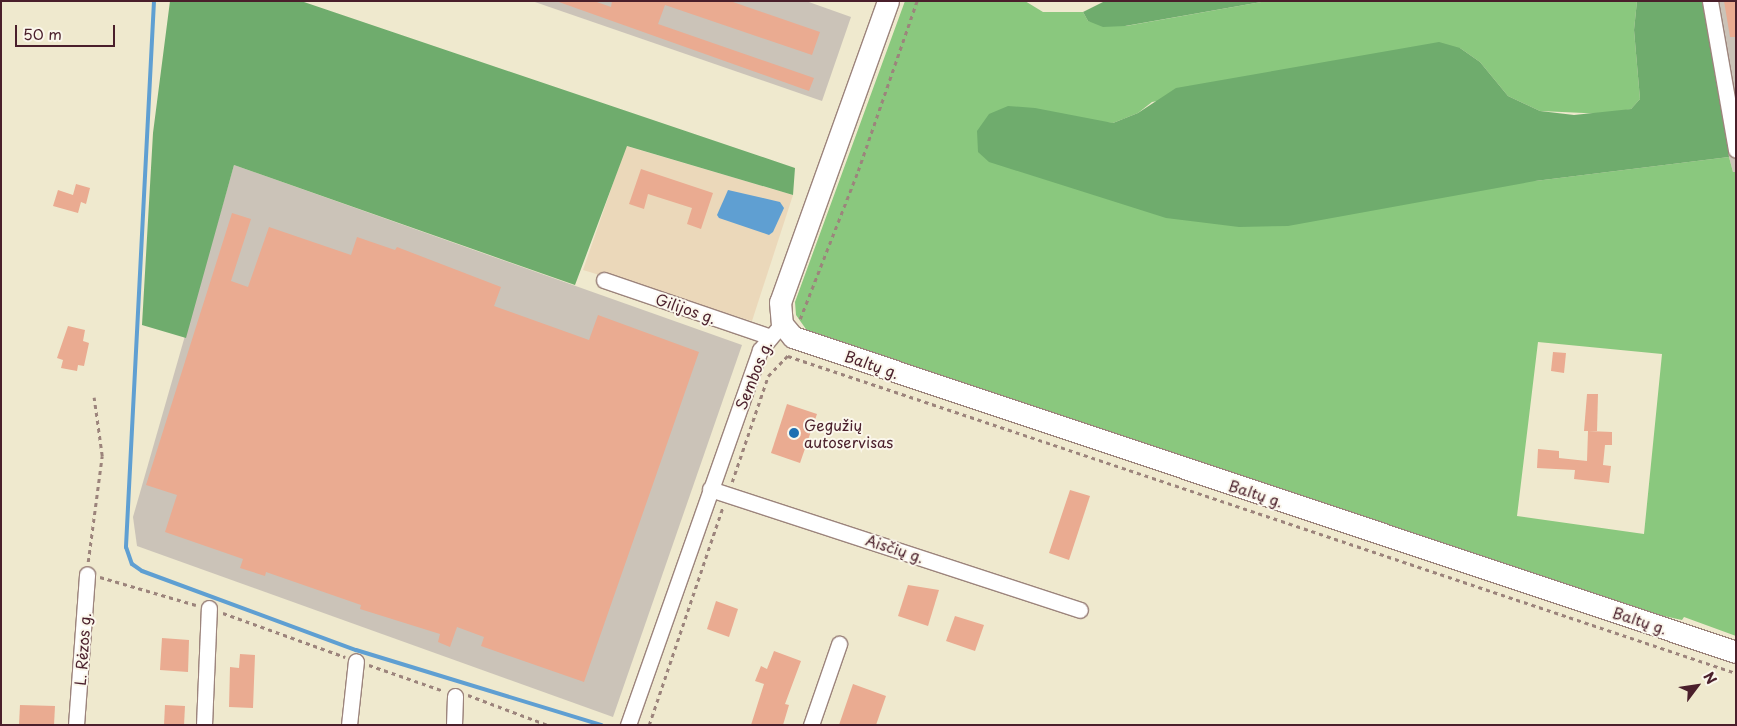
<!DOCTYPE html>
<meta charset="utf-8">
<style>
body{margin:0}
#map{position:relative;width:1737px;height:726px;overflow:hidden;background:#efe9ce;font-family:"Playpen Sans",sans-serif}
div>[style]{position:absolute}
.built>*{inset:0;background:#ebd8ba}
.industrial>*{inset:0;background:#cbc3b8}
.green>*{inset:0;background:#8ac87e}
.forest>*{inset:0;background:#6fac6d}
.water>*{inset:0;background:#5f9fd2}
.stream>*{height:4px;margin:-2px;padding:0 2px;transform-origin:2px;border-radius:2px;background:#5f9fd2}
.building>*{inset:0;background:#eaab91}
.path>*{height:2.5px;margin-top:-1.25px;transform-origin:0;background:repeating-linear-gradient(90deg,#9c847c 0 4px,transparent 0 8px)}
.roads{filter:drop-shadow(1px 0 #9c847c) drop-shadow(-1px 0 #9c847c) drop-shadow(0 1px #9c847c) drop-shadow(0 -1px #9c847c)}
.street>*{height:15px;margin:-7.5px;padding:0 7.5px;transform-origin:7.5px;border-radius:7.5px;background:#fff}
.secondary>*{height:21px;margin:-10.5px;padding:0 10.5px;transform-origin:10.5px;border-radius:10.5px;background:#fff}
.dots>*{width:14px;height:14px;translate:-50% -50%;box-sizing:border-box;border:2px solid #fbf7ec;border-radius:50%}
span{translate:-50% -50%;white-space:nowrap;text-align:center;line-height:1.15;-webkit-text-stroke:4px #fbf7ec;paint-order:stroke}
.street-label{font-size:15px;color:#4a1f2b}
.poi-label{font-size:15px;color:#4a1f2b}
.left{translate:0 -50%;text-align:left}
.frame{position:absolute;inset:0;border:2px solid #4a1f2b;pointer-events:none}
.north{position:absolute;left:1672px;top:661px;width:50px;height:50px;-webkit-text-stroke:4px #fbf7ec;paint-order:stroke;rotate:59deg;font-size:14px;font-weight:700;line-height:20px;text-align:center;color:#4a1f2b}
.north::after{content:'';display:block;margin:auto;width:18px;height:22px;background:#4a1f2b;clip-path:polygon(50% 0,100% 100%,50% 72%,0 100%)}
.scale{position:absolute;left:15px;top:25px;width:100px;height:22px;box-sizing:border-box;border:2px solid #4a1f2b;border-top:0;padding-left:6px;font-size:15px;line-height:18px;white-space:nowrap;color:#4a1f2b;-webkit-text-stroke:4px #fbf7ec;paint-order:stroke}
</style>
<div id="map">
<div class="built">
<div style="clip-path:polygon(626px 146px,793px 195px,752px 321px,583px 270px)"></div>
</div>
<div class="industrial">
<div style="clip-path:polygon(532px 1px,806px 1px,851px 17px,822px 101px)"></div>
<div style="clip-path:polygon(1704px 1px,1736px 1px,1736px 172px,1733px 172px,1729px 157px)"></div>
<div style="clip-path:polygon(234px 165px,742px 345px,613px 717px,137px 546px,133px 517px)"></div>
</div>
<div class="green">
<div style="clip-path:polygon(evenodd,905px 1px,1025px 1px,1043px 12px,1083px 12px,1088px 21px,1126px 26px,1267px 1px,1637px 1px,1634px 30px,1640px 99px,1631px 109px,1606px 114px,1540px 111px,1508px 96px,1480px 62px,1460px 48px,1152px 102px,1138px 113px,1113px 123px,989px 114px,1535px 181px,1729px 157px,1733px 172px,1736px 172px,1736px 636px,1684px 617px,1682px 620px,1627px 608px,808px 332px,796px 315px,795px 302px,905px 1px,1538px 342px,1662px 354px,1644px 534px,1517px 516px,1538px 342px)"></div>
</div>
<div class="forest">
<div style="clip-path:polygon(170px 1px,301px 1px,795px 168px,793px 195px,627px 146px,575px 285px,234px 165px,186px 338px,142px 325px,153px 133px)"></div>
<div style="clip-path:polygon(1105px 1px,1267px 1px,1125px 26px,1103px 27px,1088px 21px,1083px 12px)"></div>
<div style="clip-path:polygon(1637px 1px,1704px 1px,1729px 157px,1535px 181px,1288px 226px,1239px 227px,1166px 218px,989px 162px,978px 152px,977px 131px,989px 114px,1008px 106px,1035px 108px,1113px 123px,1138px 113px,1176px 88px,1439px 42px,1460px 48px,1480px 62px,1508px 96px,1540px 111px,1574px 115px,1631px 109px,1640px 99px,1634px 30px)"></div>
</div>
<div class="water">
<div style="clip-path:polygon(728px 190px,780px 202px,784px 208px,773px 232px,769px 235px,719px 218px,717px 215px)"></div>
</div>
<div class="stream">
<div style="left:154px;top:1px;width:547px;rotate:92.94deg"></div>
<div style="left:126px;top:547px;width:18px;rotate:71deg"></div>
<div style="left:132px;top:564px;width:12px;rotate:35deg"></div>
<div style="left:142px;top:571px;width:228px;rotate:20.3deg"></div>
<div style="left:356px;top:650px;width:257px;rotate:17deg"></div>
</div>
<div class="building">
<div style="clip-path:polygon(556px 1px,594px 1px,611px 7px,612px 1px,730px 1px,820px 32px,812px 55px,665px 5px,658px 24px,814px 78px,809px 91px)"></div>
<div style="clip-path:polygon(1724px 1px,1736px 1px,1736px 37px,1730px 37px)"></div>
<div style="clip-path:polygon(641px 169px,713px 193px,701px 229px,687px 224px,692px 208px,648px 194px,644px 209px,629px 204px)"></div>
<div style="clip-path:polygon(76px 184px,90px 188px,86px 204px,81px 202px,78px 213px,53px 206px,58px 190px,73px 195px)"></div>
<div style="clip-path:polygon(232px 213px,251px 219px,231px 281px,248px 287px,269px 227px,351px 255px,357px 237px,395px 250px,397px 247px,501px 287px,494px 306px,589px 340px,598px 315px,699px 352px,584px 682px,481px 646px,484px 637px,457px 627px,450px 647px,438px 642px,440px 634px,360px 609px,361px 605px,266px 572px,265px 576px,240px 568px,243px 559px,165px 532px,177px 495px,146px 485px)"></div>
<div style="clip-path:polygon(68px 326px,85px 330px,83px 341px,89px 343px,84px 366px,78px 365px,77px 371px,61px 368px,63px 360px,57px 358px)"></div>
<div style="clip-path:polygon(1553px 352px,1566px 353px,1564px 373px,1551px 371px)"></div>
<div style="clip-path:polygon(1587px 394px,1598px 394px,1597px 431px,1584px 431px)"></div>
<div style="clip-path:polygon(787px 404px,817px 414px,800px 463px,771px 453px)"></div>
<div style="clip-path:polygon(1588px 431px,1612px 432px,1612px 445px,1605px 445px,1603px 465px,1611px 466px,1609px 483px,1574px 479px,1575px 470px,1537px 468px,1538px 449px,1559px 451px,1559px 458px,1587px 461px)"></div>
<div style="clip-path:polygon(1070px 490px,1090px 496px,1069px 560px,1049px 553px)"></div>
<div style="clip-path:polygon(908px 585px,939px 590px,928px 626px,898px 616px)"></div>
<div style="clip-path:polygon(716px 601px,738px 609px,729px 637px,707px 629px)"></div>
<div style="clip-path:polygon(955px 616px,984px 625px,975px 651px,946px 641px)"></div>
<div style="clip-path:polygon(162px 638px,189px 640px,188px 672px,160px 670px)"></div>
<div style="clip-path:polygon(774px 651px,801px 661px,785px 704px,789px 705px,783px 725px,751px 725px,764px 684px,755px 681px,761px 666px,767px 669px)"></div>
<div style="clip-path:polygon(240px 654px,255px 655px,253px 708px,229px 707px,230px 667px,239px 668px)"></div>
<div style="clip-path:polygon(853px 684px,886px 696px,876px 725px,839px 725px)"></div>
<div style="clip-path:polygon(20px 705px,55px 706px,54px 725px,19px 725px)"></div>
<div style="clip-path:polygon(165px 705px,185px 706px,184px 725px,164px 725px)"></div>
</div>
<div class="path">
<div style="left:800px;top:319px;width:159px;rotate:-68.6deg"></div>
<div style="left:858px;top:171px;width:180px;rotate:-70.9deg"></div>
<div style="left:788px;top:356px;width:1000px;rotate:18.49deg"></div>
<div style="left:732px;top:482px;width:112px;rotate:-71.2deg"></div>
<div style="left:768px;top:376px;width:29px;rotate:-46deg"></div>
<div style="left:88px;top:562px;width:107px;rotate:-82.5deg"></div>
<div style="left:102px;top:456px;width:59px;rotate:-97.9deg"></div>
<div style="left:100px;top:577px;width:100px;rotate:16.3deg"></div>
<div style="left:223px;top:613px;width:130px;rotate:19.8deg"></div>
<div style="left:369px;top:665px;width:79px;rotate:19.1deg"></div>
<div style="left:468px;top:695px;width:85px;rotate:20.6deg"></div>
<div style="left:649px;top:725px;width:231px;rotate:-71.3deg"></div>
</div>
<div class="roads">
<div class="street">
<div style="left:1710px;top:1px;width:151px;rotate:80.1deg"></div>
<div style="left:604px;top:280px;width:173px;rotate:18.9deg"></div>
<div style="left:710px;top:489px;width:389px;rotate:18.1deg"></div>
<div style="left:76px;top:725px;width:151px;rotate:-85.8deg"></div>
<div style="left:204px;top:725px;width:117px;rotate:-87.6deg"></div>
<div style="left:349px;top:725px;width:64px;rotate:-83.8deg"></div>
<div style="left:454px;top:725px;width:29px;rotate:-88deg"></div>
<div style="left:628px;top:725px;width:398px;rotate:-70.6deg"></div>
<div style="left:760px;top:350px;width:34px;rotate:-50deg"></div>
<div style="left:811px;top:725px;width:86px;rotate:-70.9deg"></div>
</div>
<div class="secondary">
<div style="left:888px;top:1px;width:320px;rotate:109.7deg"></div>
<div style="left:780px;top:302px;width:22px;rotate:85deg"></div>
<div style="left:782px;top:324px;width:17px;rotate:50deg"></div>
<div style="left:793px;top:337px;width:994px;rotate:18.47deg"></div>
</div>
</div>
<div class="dots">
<div style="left:794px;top:433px;background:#1f6fb2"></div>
</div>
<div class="street-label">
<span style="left:686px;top:308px;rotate:19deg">Gilijos g.</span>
<span style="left:872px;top:364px;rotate:19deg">Baltų g.</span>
<span style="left:753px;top:375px;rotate:-68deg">Sembos g.</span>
<span style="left:1256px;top:493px;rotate:18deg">Baltų g.</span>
<span style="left:895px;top:548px;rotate:18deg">Aisčių g.</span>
<span style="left:1640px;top:620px;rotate:18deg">Baltų g.</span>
<span style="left:82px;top:649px;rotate:-86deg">L. Rėzos g.</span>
</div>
<div class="poi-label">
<span class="left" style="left:804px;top:433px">Gegužių<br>autoservisas</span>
</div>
<div class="frame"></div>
<div class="north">N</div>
<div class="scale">50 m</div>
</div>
